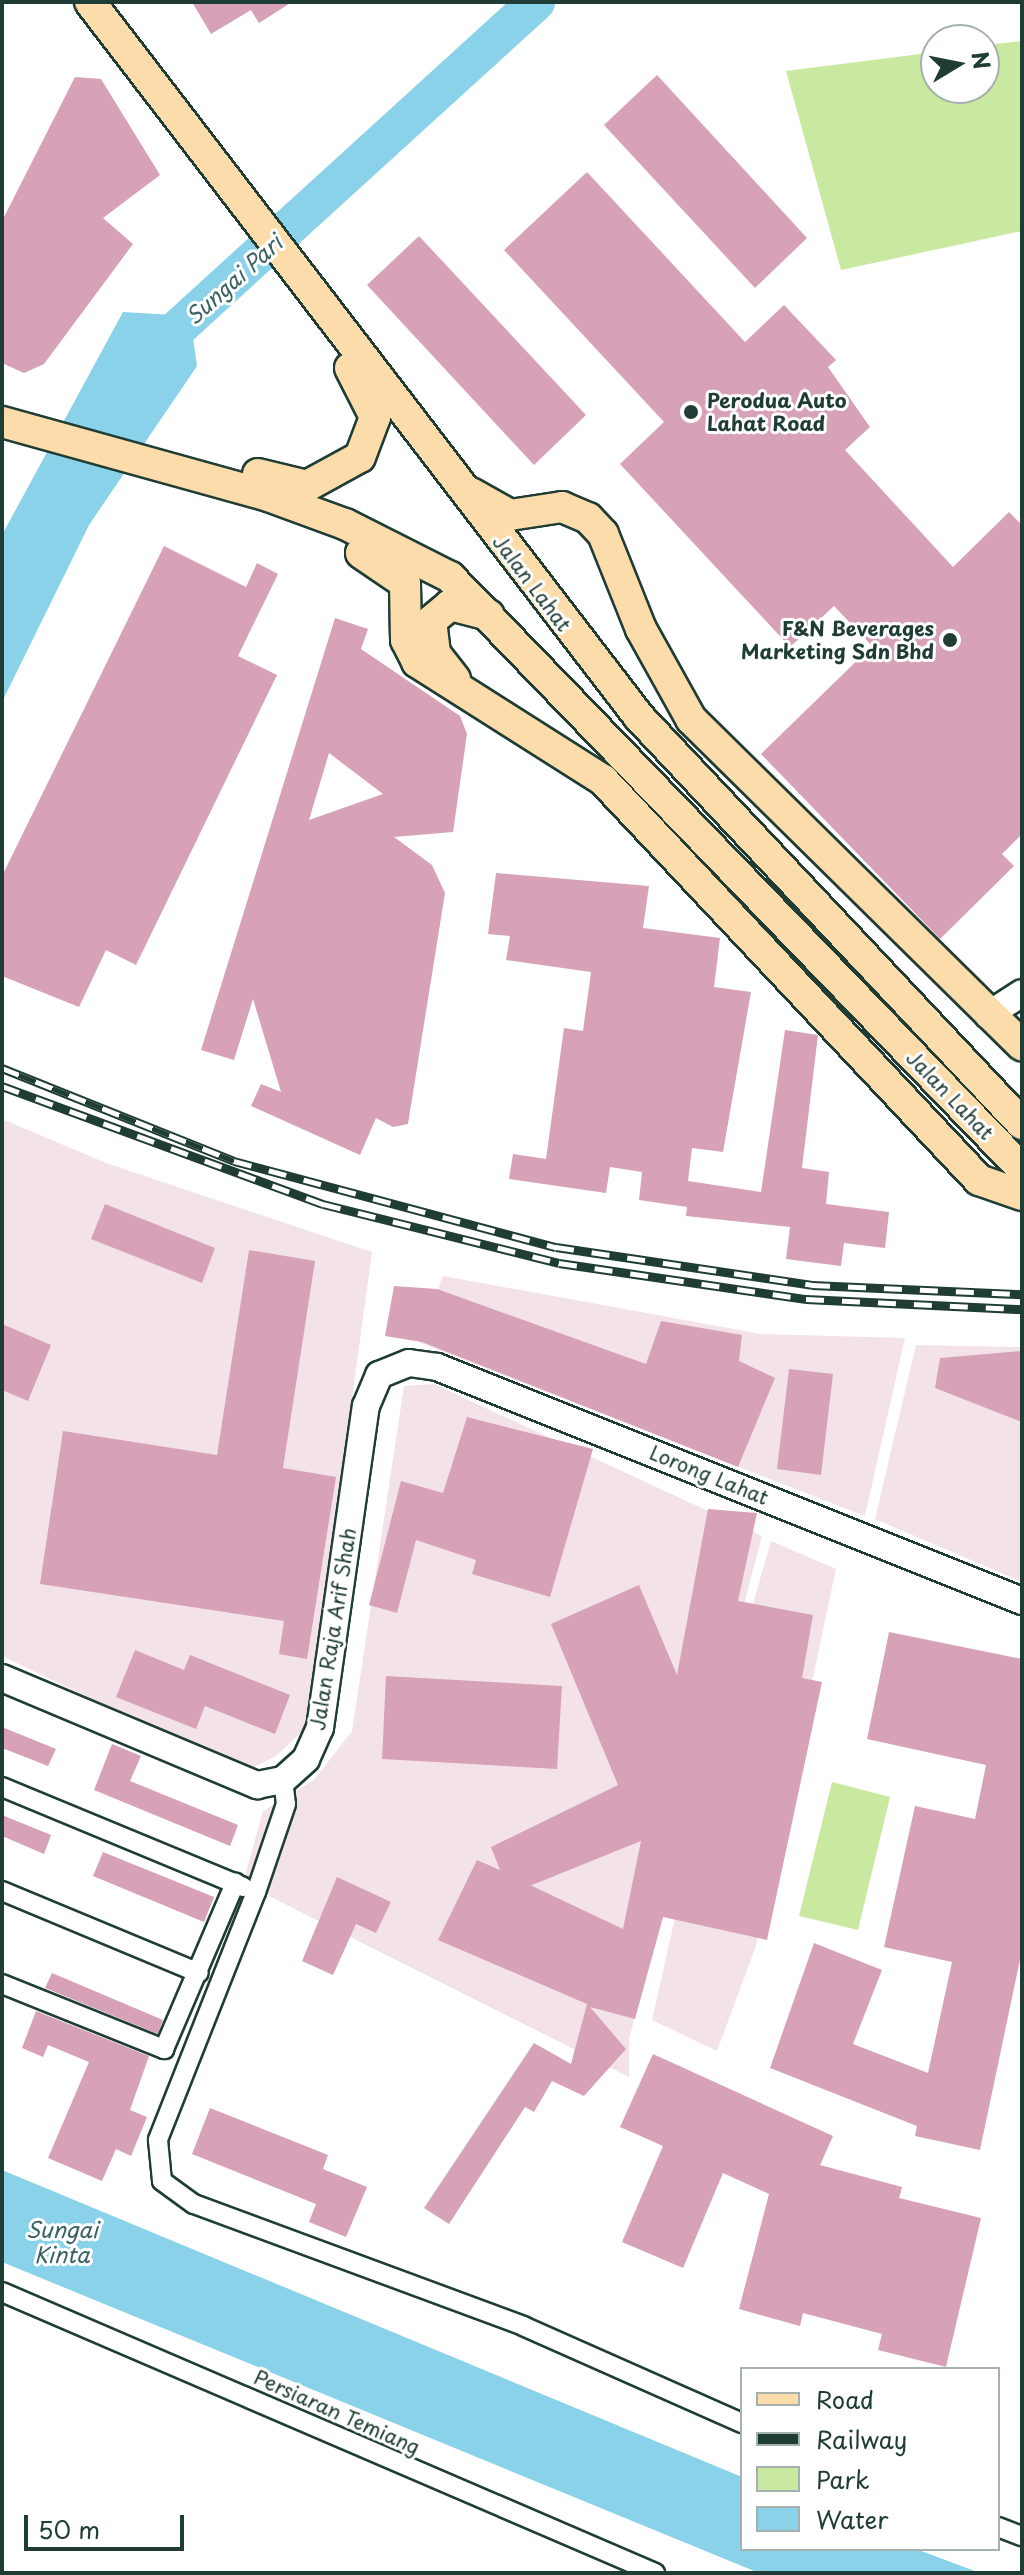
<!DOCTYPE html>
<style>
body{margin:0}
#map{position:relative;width:1024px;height:2575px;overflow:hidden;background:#fff;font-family:"Playpen Sans",sans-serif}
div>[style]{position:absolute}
.built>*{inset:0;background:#f3e3e9}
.green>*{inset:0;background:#c9e8a0}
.water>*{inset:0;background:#89d2ea}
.river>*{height:38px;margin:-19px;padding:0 19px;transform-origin:19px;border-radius:19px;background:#89d2ea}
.building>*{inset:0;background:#d7a1b7}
.roads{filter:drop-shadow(2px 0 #1f3d34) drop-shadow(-2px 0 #1f3d34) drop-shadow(0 2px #1f3d34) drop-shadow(0 -2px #1f3d34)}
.street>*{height:18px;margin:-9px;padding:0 9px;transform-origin:9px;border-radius:9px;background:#fff}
.secondary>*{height:26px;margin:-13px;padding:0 13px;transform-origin:13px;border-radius:13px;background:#fff}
.primary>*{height:30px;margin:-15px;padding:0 15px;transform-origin:15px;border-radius:15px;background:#fddcac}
.rail>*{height:9px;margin-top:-4.5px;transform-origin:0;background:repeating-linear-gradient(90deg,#fff 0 18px,#1f3d34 0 36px);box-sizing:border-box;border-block:2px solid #1f3d34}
.dots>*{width:22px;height:22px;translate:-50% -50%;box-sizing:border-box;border:4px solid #fff;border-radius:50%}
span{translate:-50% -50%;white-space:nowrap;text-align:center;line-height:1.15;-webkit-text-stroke:6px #fff;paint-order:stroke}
.poi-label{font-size:20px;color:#1f3d34;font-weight:700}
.left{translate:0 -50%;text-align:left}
.right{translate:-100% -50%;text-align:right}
.street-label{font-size:20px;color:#1f3d34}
.water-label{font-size:22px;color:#3a6262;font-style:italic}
.frame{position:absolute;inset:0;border:4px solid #1f3d34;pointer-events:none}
.legend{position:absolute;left:740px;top:2367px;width:260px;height:184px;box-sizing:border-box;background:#fff;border:2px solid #a5b1ae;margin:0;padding:10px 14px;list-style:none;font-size:24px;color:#1f3d34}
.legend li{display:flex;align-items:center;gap:16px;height:40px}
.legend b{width:40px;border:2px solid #a5b1ae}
.north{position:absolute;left:920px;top:24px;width:80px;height:80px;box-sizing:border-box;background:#fff;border:2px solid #a5b1ae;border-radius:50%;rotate:80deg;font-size:22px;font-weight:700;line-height:32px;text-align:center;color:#1f3d34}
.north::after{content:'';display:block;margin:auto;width:28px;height:36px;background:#1f3d34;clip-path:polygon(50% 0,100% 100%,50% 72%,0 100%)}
.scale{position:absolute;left:24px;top:2515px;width:160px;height:36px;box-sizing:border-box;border:4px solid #1f3d34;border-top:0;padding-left:10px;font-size:24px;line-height:28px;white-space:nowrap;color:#1f3d34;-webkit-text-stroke:6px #fff;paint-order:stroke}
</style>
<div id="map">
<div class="built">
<div style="clip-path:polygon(2px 1119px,106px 1163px,372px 1252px,307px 1727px,276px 1756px,243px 1772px,2px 1656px)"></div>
<div style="clip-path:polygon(443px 1276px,761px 1334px,905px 1338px,865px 1516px,418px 1342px)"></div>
<div style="clip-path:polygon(916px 1345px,1022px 1347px,1022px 1582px,875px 1519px)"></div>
<div style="clip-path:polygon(434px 1384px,762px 1536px,629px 2039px,629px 2077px,243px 1883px,263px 1811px,314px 1780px,352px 1731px,404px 1386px)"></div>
<div style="clip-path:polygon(771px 1541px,836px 1569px,756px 1946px,717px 2051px,652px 2020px,719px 1721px)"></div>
</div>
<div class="green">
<div style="clip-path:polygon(1022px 41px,1022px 231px,841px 270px,786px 71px,936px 52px,936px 88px,984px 88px,984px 45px)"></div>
<div style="clip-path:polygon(832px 1782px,890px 1797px,858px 1930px,799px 1916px)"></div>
</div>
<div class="water">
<div style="clip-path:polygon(123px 312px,190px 316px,197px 366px,89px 525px,2px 702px,2px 535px)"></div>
<div style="clip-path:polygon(2px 2170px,742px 2477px,742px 2549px,916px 2549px,980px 2573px,759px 2573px,2px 2262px)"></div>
</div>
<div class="river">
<div style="left:154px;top:350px;width:517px;rotate:-42.33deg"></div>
</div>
<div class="building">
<div style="clip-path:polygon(192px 2px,292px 2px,259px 23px,251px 10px,211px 34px)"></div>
<div style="clip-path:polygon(657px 75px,807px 238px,755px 288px,604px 125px)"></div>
<div style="clip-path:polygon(75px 77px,101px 79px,160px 175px,103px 218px,133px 244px,44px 364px,24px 373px,2px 363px,2px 221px)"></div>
<div style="clip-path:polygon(587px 172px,745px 342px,784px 305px,836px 360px,828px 367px,870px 427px,845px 450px,953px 567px,1009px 512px,1022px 525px,1022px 834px,1002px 854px,1014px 866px,940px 939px,761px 754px,872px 646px,834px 606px,790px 647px,620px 464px,664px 422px,504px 250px)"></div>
<div style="clip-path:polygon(419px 236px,586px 415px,534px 465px,367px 285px)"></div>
<div style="clip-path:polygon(164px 546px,246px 587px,257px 563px,278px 574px,238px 656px,277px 675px,136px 965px,106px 950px,79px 1007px,2px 976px,2px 876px)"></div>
<div style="clip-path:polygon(evenodd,335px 618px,368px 629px,361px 649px,460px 716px,467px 734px,453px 832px,394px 837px,432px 865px,445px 893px,408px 1124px,393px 1127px,376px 1118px,360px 1155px,251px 1106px,261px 1084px,281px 1092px,253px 999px,234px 1060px,201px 1050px,335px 618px,329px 753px,383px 794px,309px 820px,329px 753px)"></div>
<div style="clip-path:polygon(496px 873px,649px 886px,643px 928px,720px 938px,714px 987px,751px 992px,723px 1152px,692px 1148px,688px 1181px,761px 1192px,785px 1030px,818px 1035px,802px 1168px,829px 1172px,826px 1204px,889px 1212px,885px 1248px,844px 1243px,841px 1266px,786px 1259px,790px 1227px,686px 1216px,687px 1207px,639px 1200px,642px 1172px,610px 1167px,606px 1193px,509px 1179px,513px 1154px,546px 1159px,564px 1028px,583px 1031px,591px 972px,506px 960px,510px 936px,488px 934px)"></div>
<div style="clip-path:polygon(105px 1204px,215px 1248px,202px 1283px,91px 1239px)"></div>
<div style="clip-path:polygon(249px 1250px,315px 1261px,283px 1468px,336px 1477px,307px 1659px,279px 1654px,284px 1621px,40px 1584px,63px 1431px,217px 1455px)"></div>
<div style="clip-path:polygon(394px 1286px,437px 1289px,646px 1364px,661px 1321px,742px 1335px,739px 1361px,775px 1378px,738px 1467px,422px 1342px,385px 1336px)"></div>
<div style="clip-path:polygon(2px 1324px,51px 1345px,28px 1401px,2px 1390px)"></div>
<div style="clip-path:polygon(1022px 1351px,1022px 1422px,935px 1388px,940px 1358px)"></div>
<div style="clip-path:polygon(789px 1369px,833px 1374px,821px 1475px,777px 1469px)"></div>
<div style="clip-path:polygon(467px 1417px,593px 1449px,550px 1597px,472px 1574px,476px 1560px,416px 1540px,397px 1613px,369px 1605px,401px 1481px,443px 1493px)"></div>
<div style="clip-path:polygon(evenodd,708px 1509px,757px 1513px,738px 1601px,813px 1615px,802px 1678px,822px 1682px,767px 1940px,663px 1917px,635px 2019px,590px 2007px,626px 2049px,584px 2096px,552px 2081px,534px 2112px,525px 2107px,449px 2224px,424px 2208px,534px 2043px,571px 2064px,587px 2004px,438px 1940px,477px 1860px,500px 1870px,491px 1847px,618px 1785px,551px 1624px,639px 1585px,677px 1675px,708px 1509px,641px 1841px,623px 1929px,530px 1885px,532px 1885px,641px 1841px)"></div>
<div style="clip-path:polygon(889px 1632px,1022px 1659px,1022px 1950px,980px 2150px,915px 2136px,917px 2126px,770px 2068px,814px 1943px,882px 1970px,853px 2044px,928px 2073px,952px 1962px,884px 1947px,915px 1806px,975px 1819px,986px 1765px,867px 1739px)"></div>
<div style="clip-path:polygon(135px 1650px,184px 1670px,190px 1655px,290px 1695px,275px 1734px,205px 1706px,196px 1729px,116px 1697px)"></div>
<div style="clip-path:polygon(386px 1676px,562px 1686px,557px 1769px,382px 1759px)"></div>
<div style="clip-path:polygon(2px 1727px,56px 1749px,48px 1766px,2px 1748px)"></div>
<div style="clip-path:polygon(112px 1744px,141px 1756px,130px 1781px,238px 1825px,230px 1846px,94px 1790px)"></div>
<div style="clip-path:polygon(2px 1815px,51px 1835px,44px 1854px,2px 1836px)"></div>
<div style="clip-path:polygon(103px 1852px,214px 1897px,204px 1922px,93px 1876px)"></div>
<div style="clip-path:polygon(337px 1877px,391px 1902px,376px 1933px,356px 1924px,333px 1975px,302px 1961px)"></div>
<div style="clip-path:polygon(52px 1973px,163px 2020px,158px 2034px,45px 1988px)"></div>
<div style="clip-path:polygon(36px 2011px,149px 2056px,130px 2110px,147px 2117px,131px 2156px,116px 2149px,102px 2181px,48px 2158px,89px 2062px,48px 2045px,43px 2057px,22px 2048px)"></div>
<div style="clip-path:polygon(653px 2054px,833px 2136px,820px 2165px,902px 2187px,899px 2198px,981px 2218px,946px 2367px,878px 2350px,882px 2334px,803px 2313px,800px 2326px,739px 2309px,769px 2194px,723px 2173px,683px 2268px,622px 2242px,663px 2146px,620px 2127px)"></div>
<div style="clip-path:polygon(210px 2108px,328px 2155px,323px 2169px,367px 2187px,346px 2237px,309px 2222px,316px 2204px,192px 2154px)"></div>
</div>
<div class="roads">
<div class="street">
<div style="left:283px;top:1780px;width:24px;rotate:83deg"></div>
<div style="left:286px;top:1804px;width:93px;rotate:108.8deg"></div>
<div style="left:256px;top:1892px;width:267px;rotate:111.6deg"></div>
<div style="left:158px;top:2140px;width:41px;rotate:84.4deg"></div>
<div style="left:162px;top:2181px;width:39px;rotate:36deg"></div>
<div style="left:194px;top:2204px;width:351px;rotate:20.3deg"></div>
<div style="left:523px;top:2326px;width:240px;rotate:23.9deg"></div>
<div style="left:2px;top:1787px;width:261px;rotate:22.5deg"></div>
<div style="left:2px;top:1891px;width:213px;rotate:22.6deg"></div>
<div style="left:2px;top:1984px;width:175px;rotate:21.9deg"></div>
<div style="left:164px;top:2049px;width:181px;rotate:-66.8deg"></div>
<div style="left:2px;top:2292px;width:711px;rotate:23.28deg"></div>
<div style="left:998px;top:2527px;width:26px;rotate:21deg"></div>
</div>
<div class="secondary">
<div style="left:988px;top:1015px;width:40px;rotate:-32.9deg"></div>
<div style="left:2px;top:1678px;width:277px;rotate:22.8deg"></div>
<div style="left:257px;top:1785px;width:26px;rotate:-11deg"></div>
<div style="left:283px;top:1780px;width:31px;rotate:-42deg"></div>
<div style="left:306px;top:1759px;width:34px;rotate:-66deg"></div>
<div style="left:320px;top:1728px;width:325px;rotate:-81.9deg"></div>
<div style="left:366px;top:1406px;width:34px;rotate:-67deg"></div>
<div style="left:379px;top:1375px;width:32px;rotate:-22deg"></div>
<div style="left:409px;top:1363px;width:28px;rotate:8deg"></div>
<div style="left:437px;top:1367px;width:630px;rotate:21.8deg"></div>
</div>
<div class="primary">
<div style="left:90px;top:2px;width:901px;rotate:52.48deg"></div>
<div style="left:639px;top:717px;width:559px;rotate:46.74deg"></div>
<div style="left:2px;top:422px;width:276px;rotate:15.5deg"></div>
<div style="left:268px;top:496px;width:82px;rotate:20deg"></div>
<div style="left:345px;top:524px;width:118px;rotate:26.8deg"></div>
<div style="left:450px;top:577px;width:823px;rotate:45.98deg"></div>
<div style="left:258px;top:474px;width:50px;rotate:13.8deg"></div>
<div style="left:307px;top:486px;width:60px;rotate:-28.7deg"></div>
<div style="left:360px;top:457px;width:43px;rotate:-69.4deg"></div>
<div style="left:375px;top:417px;width:55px;rotate:-117deg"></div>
<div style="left:471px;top:493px;width:45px;rotate:29.4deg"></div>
<div style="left:510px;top:515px;width:53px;rotate:-8.7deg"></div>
<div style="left:562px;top:507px;width:28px;rotate:23deg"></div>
<div style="left:588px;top:518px;width:22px;rotate:47deg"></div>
<div style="left:603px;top:534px;width:102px;rotate:68.2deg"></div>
<div style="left:641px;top:629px;width:103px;rotate:60.9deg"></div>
<div style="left:691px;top:719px;width:465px;rotate:44.6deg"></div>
<div style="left:361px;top:553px;width:53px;rotate:34.3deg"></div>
<div style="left:405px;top:583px;width:57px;rotate:89deg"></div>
<div style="left:406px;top:640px;width:25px;rotate:63deg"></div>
<div style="left:417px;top:662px;width:220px;rotate:32.4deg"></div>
<div style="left:603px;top:780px;width:549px;rotate:46.77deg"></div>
<div style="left:979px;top:1180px;width:46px;rotate:19.2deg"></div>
<div style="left:455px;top:679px;width:33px;rotate:-128deg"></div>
<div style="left:435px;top:653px;width:32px;rotate:-97deg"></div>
<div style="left:431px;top:621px;width:25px;rotate:-40deg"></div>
<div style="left:450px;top:605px;width:40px;rotate:14.4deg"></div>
</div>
</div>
<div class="rail">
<div style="left:2px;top:1068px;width:250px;rotate:21.8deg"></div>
<div style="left:234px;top:1161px;width:333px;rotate:15deg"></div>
<div style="left:556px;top:1247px;width:259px;rotate:8.4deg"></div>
<div style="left:812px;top:1285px;width:210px;rotate:2.5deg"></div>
<div style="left:2px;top:1086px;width:342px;rotate:20.2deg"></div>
<div style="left:323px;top:1204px;width:243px;rotate:14deg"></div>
<div style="left:559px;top:1263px;width:250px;rotate:8.3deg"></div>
<div style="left:806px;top:1299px;width:216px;rotate:2.7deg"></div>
</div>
<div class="dots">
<div style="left:691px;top:412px;background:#1f3d34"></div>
<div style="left:950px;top:640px;background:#1f3d34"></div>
</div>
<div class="poi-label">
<span class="left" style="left:707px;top:412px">Perodua Auto<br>Lahat Road</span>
<span class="right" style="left:934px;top:640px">F&amp;N Beverages<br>Marketing Sdn Bhd</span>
</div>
<div class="street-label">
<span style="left:532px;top:583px;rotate:53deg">Jalan Lahat</span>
<span style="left:950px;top:1095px;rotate:46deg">Jalan Lahat</span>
<span style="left:709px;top:1475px;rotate:22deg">Lorong Lahat</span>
<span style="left:333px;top:1629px;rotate:-81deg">Jalan Raja Arif Shah</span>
<span style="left:337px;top:2412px;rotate:24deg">Persiaran Temiang</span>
</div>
<div class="water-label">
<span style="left:233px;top:279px;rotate:-42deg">Sungai Pari</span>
<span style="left:62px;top:2241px">Sungai<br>Kinta</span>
</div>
<div class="frame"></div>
<ul class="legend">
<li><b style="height:10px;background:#fddcac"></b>Road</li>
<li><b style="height:10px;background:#1f3d34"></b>Railway</li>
<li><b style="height:22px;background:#c9e8a0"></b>Park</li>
<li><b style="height:22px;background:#89d2ea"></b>Water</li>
</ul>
<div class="north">N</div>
<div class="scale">50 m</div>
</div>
